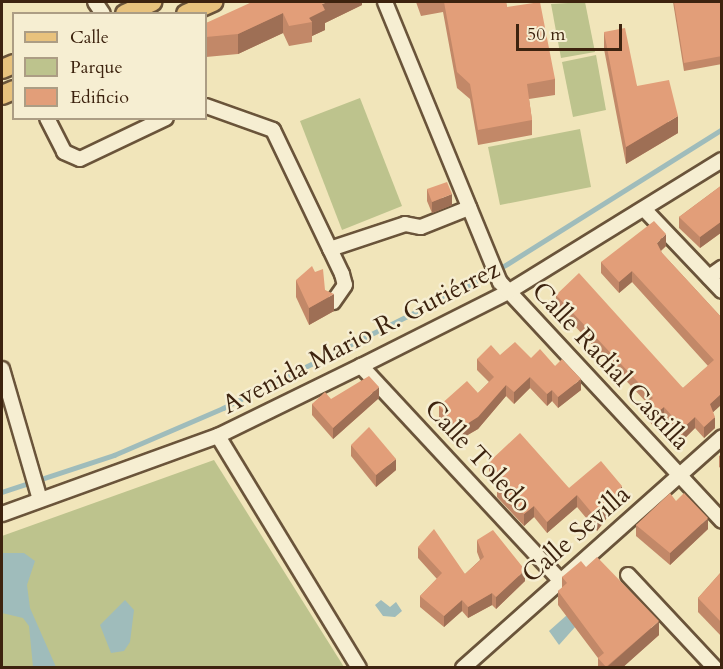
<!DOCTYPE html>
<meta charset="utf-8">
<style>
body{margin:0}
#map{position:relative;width:723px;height:669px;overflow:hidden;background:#f1e5ba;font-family:Cardo,serif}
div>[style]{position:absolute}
.green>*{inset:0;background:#bdc38d}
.water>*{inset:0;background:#9fbcbb}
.stream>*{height:4.5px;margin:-2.25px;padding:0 2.25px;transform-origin:2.25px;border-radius:2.25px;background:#9fbcbb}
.roads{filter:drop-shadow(2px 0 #6a543a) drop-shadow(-2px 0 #6a543a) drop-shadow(0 2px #6a543a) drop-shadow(0 -2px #6a543a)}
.minor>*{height:14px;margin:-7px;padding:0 7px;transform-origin:7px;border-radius:7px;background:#f6eed2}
.major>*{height:18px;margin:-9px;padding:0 9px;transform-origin:9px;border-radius:9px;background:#e8c27d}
.wall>*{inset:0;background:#c28868}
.shaded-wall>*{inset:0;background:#9e6f55}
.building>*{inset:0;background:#e29e79}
span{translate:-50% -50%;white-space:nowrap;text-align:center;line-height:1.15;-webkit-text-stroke:5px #f6eed2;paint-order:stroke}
.street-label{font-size:26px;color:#3d230f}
.frame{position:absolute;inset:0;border:3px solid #3d230f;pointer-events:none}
.legend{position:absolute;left:12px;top:12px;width:195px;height:108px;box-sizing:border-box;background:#f6eed2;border:2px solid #ac9d84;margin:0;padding:8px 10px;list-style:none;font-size:18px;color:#3d230f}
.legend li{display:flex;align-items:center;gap:12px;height:30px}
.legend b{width:30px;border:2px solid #ac9d84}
.scale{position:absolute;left:516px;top:24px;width:106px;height:27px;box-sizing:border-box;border:3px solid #3d230f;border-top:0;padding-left:8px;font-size:18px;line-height:21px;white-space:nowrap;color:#3d230f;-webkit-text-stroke:4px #f6eed2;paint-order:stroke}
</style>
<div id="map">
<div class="green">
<div style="clip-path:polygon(585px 2px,595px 52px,561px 58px,551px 4px)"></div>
<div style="clip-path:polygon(596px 55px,606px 110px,573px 117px,562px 62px)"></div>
<div style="clip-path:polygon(360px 98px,402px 206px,342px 230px,300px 121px)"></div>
<div style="clip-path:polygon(580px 129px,591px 187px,500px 205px,488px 147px)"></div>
<div style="clip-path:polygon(214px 460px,344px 667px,2px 668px,2px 536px)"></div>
</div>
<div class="water">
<div style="clip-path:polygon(2px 553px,24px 553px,35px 561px,27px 585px,30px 608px,56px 667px,33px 667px,29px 626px,23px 618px,2px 613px)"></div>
<div style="clip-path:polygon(125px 600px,134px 610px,130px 642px,124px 651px,111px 653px,100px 625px)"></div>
<div style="clip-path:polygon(381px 600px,390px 607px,396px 602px,402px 611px,395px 617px,383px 616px,375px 605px)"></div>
<div style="clip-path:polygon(567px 615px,576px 626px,559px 645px,549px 631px)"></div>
</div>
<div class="stream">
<div style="left:504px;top:266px;width:257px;rotate:-32.1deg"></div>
<div style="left:2px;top:492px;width:118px;rotate:-18.3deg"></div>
<div style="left:114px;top:455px;width:119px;rotate:-23.3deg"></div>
<div style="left:223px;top:408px;width:294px;rotate:-26.5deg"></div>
</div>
<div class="roads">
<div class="minor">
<div style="left:95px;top:2px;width:14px;rotate:56deg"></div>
<div style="left:385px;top:2px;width:303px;rotate:67.7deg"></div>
<div style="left:500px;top:282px;width:326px;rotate:47.1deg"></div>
<div style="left:206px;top:106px;width:71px;rotate:19.7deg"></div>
<div style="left:273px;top:130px;width:160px;rotate:64.4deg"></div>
<div style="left:342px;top:274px;width:11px;rotate:75deg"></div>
<div style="left:345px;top:285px;width:21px;rotate:125deg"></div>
<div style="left:47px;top:118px;width:38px;rotate:63deg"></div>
<div style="left:64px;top:152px;width:17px;rotate:24deg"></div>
<div style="left:80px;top:159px;width:95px;rotate:-25.5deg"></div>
<div style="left:644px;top:209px;width:113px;rotate:46.4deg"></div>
<div style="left:330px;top:249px;width:79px;rotate:-18.4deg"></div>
<div style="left:405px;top:224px;width:16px;rotate:11deg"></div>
<div style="left:421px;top:227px;width:52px;rotate:-21.6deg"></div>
<div style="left:709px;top:277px;width:16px;rotate:-35deg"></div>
<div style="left:361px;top:366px;width:291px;rotate:47.1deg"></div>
<div style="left:2px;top:369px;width:136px;rotate:73.8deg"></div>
<div style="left:218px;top:436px;width:271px;rotate:58.7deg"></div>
<div style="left:2px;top:514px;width:230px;rotate:-19.9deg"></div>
<div style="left:218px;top:436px;width:159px;rotate:-26.1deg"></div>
<div style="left:361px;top:366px;width:165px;rotate:-26.7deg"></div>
<div style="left:508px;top:292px;width:251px;rotate:-31.7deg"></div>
<div style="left:628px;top:575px;width:127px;rotate:46.9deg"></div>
<div style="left:463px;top:668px;width:347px;rotate:-41.7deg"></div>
</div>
<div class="major">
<div style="left:125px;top:14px;width:30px;rotate:-24deg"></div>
<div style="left:186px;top:14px;width:30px;rotate:-24deg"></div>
<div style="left:2px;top:69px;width:13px;rotate:-23deg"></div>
<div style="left:2px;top:95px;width:13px;rotate:-23deg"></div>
</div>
</div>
<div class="wall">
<div style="clip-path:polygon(362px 2px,362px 5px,325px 23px,325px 30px,312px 36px,312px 42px,289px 46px,283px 33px,238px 54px,206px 57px,206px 23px)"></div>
<div style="clip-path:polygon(416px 2px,506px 2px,507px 7px,555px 79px,555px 95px,529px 99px,532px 120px,532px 135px,478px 145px,470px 99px,457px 88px,443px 12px,421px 16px)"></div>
<div style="clip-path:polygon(673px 2px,722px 2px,722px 64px,684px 71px)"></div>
<div style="clip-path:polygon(604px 32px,637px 86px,678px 133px,626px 164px,604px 49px)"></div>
<div style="clip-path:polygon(722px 185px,722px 232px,700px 248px,679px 228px,679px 217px)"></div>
<div style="clip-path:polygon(427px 189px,452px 205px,432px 213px,427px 201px)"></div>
<div style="clip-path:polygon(666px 246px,661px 251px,662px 253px,722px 318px,722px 404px,713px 412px,715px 428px,704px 438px,695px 428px,683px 440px,664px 418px,654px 427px,645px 416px,645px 405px,647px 403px,556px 306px,556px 295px,683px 388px,708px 366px,632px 282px,619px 293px,601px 273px,601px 262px)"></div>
<div style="clip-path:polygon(296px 280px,325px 290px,334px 311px,309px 325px,296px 297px)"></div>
<div style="clip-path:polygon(500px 355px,531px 358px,555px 366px,581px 390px,558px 408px,552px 401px,547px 406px,530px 388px,514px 404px,506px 396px,478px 429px,459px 440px,439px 418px,439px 406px,478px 393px,489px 382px,477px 370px,477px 359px)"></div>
<div style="clip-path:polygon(379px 398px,333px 439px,312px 415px,312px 404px,331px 399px)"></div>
<div style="clip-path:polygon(351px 445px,396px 470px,376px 487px,351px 456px)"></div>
<div style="clip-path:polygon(722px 454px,722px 469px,719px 467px,719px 456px)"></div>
<div style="clip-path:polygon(489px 462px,569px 488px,622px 498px,597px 531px,577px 507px,547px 533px,534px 517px,524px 526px,497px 497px,497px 485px,498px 483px,489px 473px)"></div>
<div style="clip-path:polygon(676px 501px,708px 529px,670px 565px,636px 536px,636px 525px)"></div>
<div style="clip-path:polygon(477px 540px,525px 581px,496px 609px,492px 605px,468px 618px,462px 611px,444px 627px,420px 607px,420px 596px,437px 579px,418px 558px,418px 547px,465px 574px,480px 560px,477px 552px)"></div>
<div style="clip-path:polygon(586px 567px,659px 635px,622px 668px,598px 668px,598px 658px,558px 605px,558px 591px,562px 588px,562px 577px)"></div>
<div style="clip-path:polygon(722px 571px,722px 637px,698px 612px,698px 598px)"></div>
</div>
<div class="shaded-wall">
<div style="clip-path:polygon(328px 2px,362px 2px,362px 5px,325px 23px,325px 30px,312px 36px,312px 22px,309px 18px,322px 4px)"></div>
<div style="clip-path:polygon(283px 13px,283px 33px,238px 54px,238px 34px)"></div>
<div style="clip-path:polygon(678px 116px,678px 133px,626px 164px,626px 147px)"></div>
<div style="clip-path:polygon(452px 194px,452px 205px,432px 213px,432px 202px)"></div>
<div style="clip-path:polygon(722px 221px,722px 232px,700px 248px,700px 237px)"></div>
<div style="clip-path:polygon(666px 234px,666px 246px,657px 254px,657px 243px)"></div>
<div style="clip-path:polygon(632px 271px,632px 282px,619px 293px,619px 282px)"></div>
<div style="clip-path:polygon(334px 294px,334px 311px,309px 325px,309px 308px)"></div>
<div style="clip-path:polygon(530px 377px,530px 388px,514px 404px,514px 392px)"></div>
<div style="clip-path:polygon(581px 379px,581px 390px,558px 408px,558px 397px)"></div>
<div style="clip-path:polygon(506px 385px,506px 396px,478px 429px,459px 440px,459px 429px)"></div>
<div style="clip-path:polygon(379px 387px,379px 398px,333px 439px,333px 428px)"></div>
<div style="clip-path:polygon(552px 390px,552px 401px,547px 406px,547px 394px)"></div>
<div style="clip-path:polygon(722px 393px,722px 404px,710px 415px,710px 404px)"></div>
<div style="clip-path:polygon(664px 407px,664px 418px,654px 427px,654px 415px)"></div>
<div style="clip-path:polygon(695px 417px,695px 428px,683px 440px,683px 428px)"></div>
<div style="clip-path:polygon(715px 417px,715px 428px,704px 438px,704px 427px)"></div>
<div style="clip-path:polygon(396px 459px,396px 470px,376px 487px,376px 475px)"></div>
<div style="clip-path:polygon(622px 486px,622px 498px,597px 531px,597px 519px)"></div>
<div style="clip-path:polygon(577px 495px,577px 507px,547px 533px,547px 522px)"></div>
<div style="clip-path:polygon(534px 506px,534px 517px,524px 526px,524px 514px)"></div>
<div style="clip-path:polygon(708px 518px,708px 529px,670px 565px,670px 553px)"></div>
<div style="clip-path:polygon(525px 570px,525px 581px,496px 609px,496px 597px)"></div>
<div style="clip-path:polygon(492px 593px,492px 605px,468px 618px,468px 607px)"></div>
<div style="clip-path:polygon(462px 600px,462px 611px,444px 627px,444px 616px)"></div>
<div style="clip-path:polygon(659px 621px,659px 635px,622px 668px,606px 668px)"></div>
</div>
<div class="building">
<div style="clip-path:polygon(252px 2px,328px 2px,322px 4px,325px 10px,309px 18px,312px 22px,289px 26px,283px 13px,238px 34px,206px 37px,206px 23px)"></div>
<div style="clip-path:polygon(444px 2px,506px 2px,507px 7px,540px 2px,555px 79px,527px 84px,532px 120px,478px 130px,470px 84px,457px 72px)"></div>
<div style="clip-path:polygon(674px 2px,722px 2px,722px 56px,684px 63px)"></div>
<div style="clip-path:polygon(625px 28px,637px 86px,669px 80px,678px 116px,626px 147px,604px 32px)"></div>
<div style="clip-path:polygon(447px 182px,452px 194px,432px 202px,427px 189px)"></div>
<div style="clip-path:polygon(722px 185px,722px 221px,700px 237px,679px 217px)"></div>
<div style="clip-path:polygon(654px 221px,666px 234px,657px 243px,662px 253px,722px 318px,722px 393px,710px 404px,715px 417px,704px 427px,695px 417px,683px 428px,664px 407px,654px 415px,645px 405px,653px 398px,556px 295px,579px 273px,683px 388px,714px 360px,632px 271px,619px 282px,601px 262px)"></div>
<div style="clip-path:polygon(312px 266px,315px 272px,323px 269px,325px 290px,334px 294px,309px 308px,296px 280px)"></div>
<div style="clip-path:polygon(515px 342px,531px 358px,540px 349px,555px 366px,562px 359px,581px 379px,558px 397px,552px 390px,547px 394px,530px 377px,514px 392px,506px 385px,478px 417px,459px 429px,439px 406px,467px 381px,478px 393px,494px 377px,477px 359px,491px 345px,500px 355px)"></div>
<div style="clip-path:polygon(369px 376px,379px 387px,333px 428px,312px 404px,325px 392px,331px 399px)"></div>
<div style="clip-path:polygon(369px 427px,396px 459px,376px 475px,351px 445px)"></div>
<div style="clip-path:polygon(520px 433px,569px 488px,601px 461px,622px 486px,597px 519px,577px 495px,547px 522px,534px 506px,524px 514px,497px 485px,504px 478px,489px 462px)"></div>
<div style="clip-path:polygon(670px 493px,676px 501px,684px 493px,708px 518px,670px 553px,636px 525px)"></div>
<div style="clip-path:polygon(434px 529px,465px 574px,484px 557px,477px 540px,493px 530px,525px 570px,496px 597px,492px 593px,468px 607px,462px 600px,444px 616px,420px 596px,442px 573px,418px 547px)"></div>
<div style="clip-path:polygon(597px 557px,659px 621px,606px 667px,598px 658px,604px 653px,558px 591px,567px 583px,562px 577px,581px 561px,586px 567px)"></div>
<div style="clip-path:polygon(722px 571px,722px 623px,698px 598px)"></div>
</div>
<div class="street-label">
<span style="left:361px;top:337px;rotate:-27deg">Avenida Mario R. Gutiérrez</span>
<span style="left:611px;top:366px;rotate:47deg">Calle Radial Castilla</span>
<span style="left:478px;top:456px;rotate:47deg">Calle Toledo</span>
<span style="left:576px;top:534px;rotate:-41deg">Calle Sevilla</span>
</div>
<div class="frame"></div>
<ul class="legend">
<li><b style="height:8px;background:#e8c27d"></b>Calle</li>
<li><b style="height:16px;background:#bdc38d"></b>Parque</li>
<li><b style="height:16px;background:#e29e79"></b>Edificio</li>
</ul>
<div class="scale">50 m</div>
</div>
